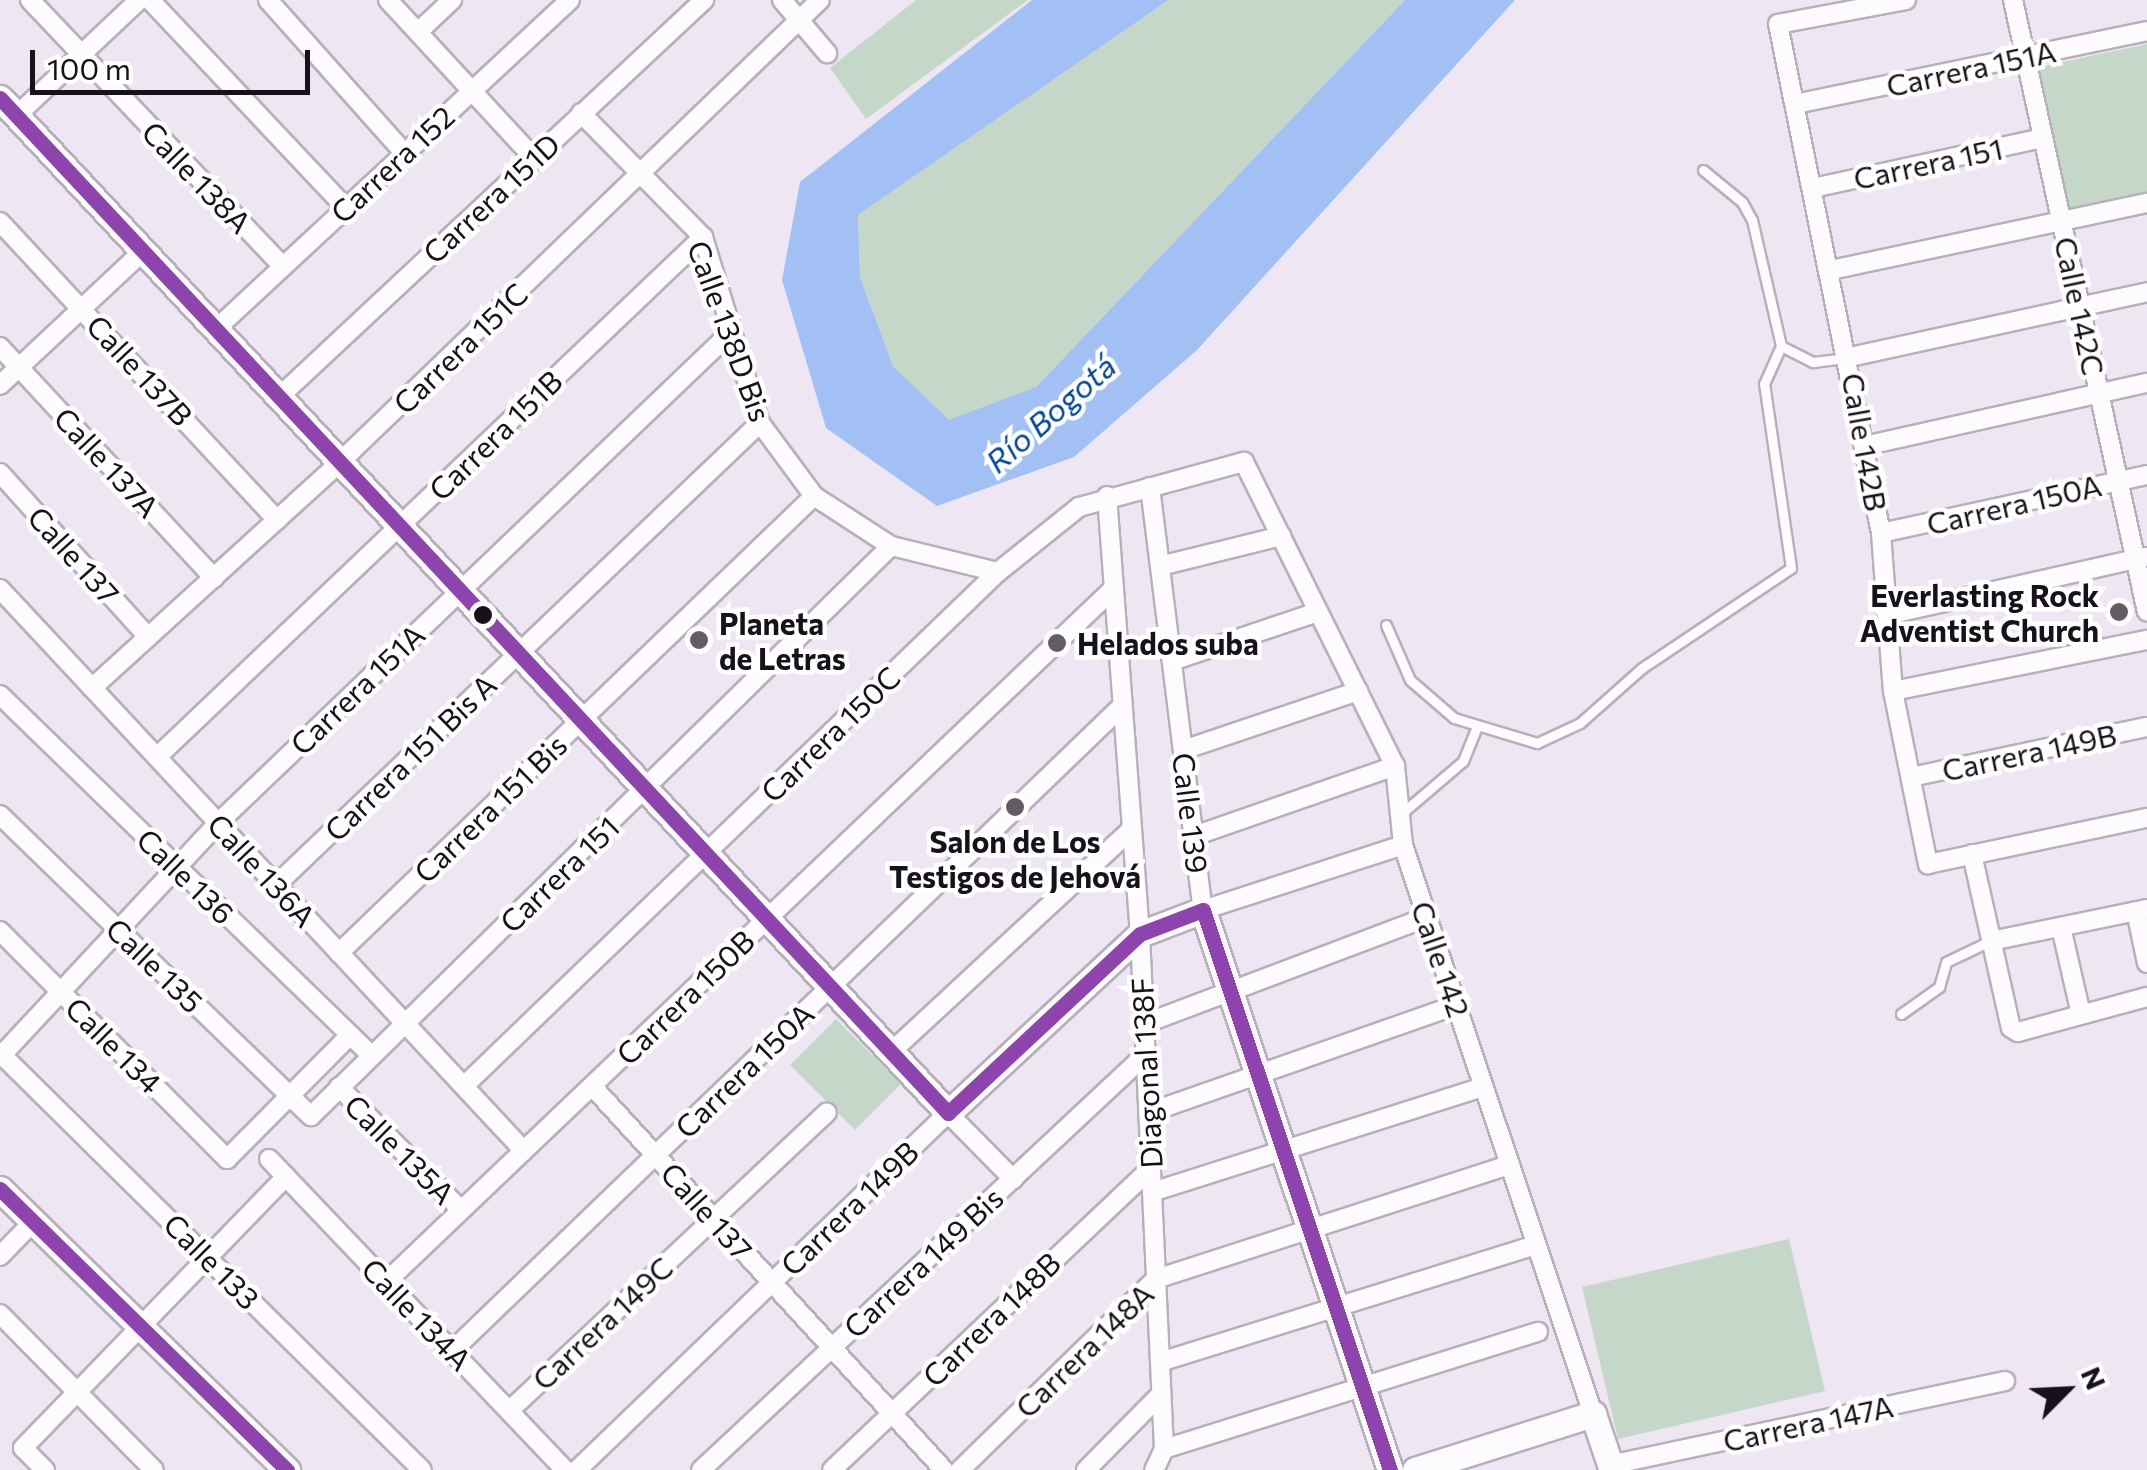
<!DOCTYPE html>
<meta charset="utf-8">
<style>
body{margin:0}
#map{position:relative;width:2147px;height:1470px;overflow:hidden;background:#efe6f3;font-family:Commissioner,sans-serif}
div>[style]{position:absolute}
.green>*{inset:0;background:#c5d7c9}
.water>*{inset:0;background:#a2c0f4}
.roads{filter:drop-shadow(2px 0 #b7b0ba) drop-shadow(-2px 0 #b7b0ba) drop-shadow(0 2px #b7b0ba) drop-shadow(0 -2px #b7b0ba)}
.lane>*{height:9px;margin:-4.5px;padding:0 4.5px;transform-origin:4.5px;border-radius:4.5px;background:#fdfbfd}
.street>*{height:18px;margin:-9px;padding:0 9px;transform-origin:9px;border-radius:9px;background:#fdfbfd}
.secondary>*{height:25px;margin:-12.5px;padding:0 12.5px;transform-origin:12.5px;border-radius:12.5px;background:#fdfbfd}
.bus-1>*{height:15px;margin:-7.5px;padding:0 7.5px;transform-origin:7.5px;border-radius:7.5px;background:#8e44ad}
.dots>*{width:28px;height:28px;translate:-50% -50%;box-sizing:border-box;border:5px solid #fff;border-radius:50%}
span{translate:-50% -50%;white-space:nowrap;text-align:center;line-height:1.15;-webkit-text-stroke:9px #fff;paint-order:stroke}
.street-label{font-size:30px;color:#171219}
.poi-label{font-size:30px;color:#171219;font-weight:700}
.right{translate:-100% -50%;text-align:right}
.left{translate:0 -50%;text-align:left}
.water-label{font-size:32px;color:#054592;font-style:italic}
.north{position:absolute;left:2017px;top:1340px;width:100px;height:100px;-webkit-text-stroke:8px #fff;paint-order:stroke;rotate:66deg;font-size:28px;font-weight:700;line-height:40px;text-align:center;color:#171219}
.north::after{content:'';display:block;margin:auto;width:35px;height:45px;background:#171219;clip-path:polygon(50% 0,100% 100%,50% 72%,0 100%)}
.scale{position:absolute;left:30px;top:50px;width:280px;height:45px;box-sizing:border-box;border:5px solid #171219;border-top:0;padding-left:12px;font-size:30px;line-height:35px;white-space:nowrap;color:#171219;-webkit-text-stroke:8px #fff;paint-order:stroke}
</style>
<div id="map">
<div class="green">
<div style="clip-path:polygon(916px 0,1028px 0,866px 119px,830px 68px)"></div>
<div style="clip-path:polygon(1165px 0,1405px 0,1036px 387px,949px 421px,893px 366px,860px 277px,858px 215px)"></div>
<div style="clip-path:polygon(2147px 44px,2147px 195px,2065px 213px,2034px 68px)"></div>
<div style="clip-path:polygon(836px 1019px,901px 1084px,855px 1130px,790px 1065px)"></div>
<div style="clip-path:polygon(1789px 1239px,1825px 1391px,1618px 1439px,1582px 1287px)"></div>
</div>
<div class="water">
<div style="clip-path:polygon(1032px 0,1168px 0,858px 215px,860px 277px,893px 366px,949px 420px,1036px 387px,1405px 0,1515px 0,1197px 350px,1074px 457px,937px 506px,826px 428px,782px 280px,800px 182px)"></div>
</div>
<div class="roads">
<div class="lane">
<div style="left:1703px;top:170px;width:50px;rotate:39.4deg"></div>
<div style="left:1742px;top:202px;width:21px;rotate:61deg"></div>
<div style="left:1752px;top:220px;width:129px;rotate:77deg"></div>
<div style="left:1781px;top:346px;width:36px;rotate:27deg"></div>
<div style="left:1813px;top:362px;width:34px;rotate:-7deg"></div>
<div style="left:1386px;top:625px;width:60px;rotate:66.4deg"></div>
<div style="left:1410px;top:680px;width:58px;rotate:40.8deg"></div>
<div style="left:1454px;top:718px;width:87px;rotate:16.8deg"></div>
<div style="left:1537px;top:743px;width:47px;rotate:-24.9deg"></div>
<div style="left:1580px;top:723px;width:83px;rotate:-41.6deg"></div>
<div style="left:1642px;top:668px;width:179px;rotate:-33.9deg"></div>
<div style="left:1791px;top:568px;width:186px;rotate:-98.3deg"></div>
<div style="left:1764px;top:384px;width:42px;rotate:-65.9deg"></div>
<div style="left:1402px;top:813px;width:80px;rotate:-40.4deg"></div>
<div style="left:1463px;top:761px;width:37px;rotate:-68deg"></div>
<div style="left:1901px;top:1014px;width:47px;rotate:-35.4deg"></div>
<div style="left:1939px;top:987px;width:26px;rotate:-74deg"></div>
<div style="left:1946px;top:962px;width:49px;rotate:-25.5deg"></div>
</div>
<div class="street">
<div style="left:30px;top:0;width:366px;rotate:46.5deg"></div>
<div style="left:150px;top:0;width:286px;rotate:46.7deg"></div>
<div style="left:268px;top:0;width:206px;rotate:48.3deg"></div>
<div style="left:388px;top:0;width:215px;rotate:47.3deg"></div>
<div style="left:782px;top:0;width:70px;rotate:49.7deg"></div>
<div style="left:1906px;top:0;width:130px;rotate:169.4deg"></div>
<div style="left:1778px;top:24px;width:519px;rotate:78.56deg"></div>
<div style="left:1881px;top:533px;width:158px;rotate:85.7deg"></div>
<div style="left:1893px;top:691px;width:177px;rotate:78.6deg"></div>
<div style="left:1928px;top:864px;width:224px;rotate:-11.9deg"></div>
<div style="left:2013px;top:0;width:626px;rotate:77.65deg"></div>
<div style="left:418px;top:32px;width:47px;rotate:-43.3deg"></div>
<div style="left:1795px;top:104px;width:359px;rotate:-11.7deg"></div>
<div style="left:581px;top:113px;width:174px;rotate:45.5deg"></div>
<div style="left:703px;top:237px;width:195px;rotate:73deg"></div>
<div style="left:760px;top:423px;width:91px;rotate:53.5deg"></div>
<div style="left:814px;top:496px;width:92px;rotate:33deg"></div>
<div style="left:891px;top:546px;width:110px;rotate:13.7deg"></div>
<div style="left:16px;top:116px;width:169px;rotate:-43.3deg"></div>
<div style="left:1813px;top:188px;width:235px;rotate:-12.3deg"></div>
<div style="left:0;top:222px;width:407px;rotate:47.1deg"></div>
<div style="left:1831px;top:270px;width:323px;rotate:-12deg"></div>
<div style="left:216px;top:329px;width:483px;rotate:-42.9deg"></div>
<div style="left:0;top:347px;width:315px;rotate:47.2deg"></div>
<div style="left:1850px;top:357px;width:304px;rotate:-12.3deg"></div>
<div style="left:0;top:385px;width:196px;rotate:-43.1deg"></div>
<div style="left:279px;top:397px;width:582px;rotate:-43.05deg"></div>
<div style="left:1864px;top:446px;width:290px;rotate:-12.6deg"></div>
<div style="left:0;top:473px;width:221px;rotate:47.9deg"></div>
<div style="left:1150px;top:487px;width:426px;rotate:82.9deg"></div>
<div style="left:1203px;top:910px;width:210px;rotate:-18deg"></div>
<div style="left:1107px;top:496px;width:439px;rotate:85.7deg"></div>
<div style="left:1140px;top:934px;width:516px;rotate:87.33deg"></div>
<div style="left:1164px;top:1449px;width:23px;rotate:115deg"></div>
<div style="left:1881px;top:533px;width:272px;rotate:-12.3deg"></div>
<div style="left:1160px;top:566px;width:125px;rotate:-13.9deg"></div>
<div style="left:0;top:589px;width:768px;rotate:47deg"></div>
<div style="left:1887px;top:615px;width:264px;rotate:-12.7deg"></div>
<div style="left:1172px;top:661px;width:154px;rotate:-18.6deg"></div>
<div style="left:92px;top:688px;width:336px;rotate:-42.3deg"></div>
<div style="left:340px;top:462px;width:666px;rotate:-43.91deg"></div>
<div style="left:1893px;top:691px;width:259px;rotate:-11.4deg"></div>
<div style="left:0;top:695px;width:518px;rotate:44.14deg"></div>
<div style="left:1183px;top:750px;width:185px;rotate:-18.6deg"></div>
<div style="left:157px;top:757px;width:754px;rotate:-43.6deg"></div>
<div style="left:1911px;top:777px;width:241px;rotate:-12deg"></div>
<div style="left:0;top:815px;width:433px;rotate:44.1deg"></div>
<div style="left:311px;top:1116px;width:813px;rotate:-44.5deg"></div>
<div style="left:1194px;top:836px;width:213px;rotate:-19.2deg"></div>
<div style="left:1972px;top:854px;width:178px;rotate:77.4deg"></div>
<div style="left:2011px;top:1028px;width:8px;rotate:30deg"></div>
<div style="left:2018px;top:1032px;width:134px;rotate:-15.2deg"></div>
<div style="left:276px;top:885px;width:669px;rotate:-43.67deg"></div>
<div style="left:2136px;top:911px;width:53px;rotate:78.1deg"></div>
<div style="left:2061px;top:927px;width:89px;rotate:77.1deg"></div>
<div style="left:0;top:931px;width:322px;rotate:45.1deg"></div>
<div style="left:227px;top:1159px;width:175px;rotate:-45.2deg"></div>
<div style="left:1991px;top:941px;width:159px;rotate:-11.6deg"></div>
<div style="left:339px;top:953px;width:659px;rotate:-43.89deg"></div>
<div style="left:1144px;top:1024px;width:303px;rotate:-20.7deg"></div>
<div style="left:891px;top:1052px;width:328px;rotate:-42.8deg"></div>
<div style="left:0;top:1053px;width:593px;rotate:44.66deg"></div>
<div style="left:0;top:1057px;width:320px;rotate:-47deg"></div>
<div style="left:218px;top:823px;width:706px;rotate:-43.74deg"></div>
<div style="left:464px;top:1086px;width:741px;rotate:-43.91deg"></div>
<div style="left:998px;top:572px;width:104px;rotate:-38.7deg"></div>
<div style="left:1079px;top:507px;width:171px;rotate:-15.3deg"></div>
<div style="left:1244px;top:462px;width:339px;rotate:63.6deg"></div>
<div style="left:1395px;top:766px;width:79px;rotate:84.2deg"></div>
<div style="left:1403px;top:845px;width:600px;rotate:71.53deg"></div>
<div style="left:592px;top:1086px;width:521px;rotate:47.49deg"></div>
<div style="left:339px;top:1087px;width:173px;rotate:45.2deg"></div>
<div style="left:1148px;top:1113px;width:326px;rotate:-19.3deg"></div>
<div style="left:269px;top:1159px;width:429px;rotate:46.4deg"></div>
<div style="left:1152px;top:1192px;width:348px;rotate:-17.6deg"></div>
<div style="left:0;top:1256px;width:47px;rotate:-45.9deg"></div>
<div style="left:386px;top:1282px;width:1006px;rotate:-43.63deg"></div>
<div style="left:0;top:1314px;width:219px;rotate:45.4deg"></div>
<div style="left:452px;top:1351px;width:931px;rotate:-43.91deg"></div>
<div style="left:1160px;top:1362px;width:394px;rotate:-17.3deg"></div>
<div style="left:509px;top:1411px;width:436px;rotate:-43.2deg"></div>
<div style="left:1164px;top:1449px;width:392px;rotate:-17.4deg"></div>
<div style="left:1610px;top:1465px;width:404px;rotate:-12deg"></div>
<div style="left:45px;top:1470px;width:31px;rotate:-135deg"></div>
<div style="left:23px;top:1448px;width:378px;rotate:-45.9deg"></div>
<div style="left:577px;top:1470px;width:515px;rotate:-43.9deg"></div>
<div style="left:948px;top:1113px;width:93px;rotate:45.4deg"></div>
<div style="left:701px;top:1470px;width:609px;rotate:-43.07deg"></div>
<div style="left:832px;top:1470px;width:439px;rotate:-43.4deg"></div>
<div style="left:960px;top:1470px;width:274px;rotate:-44.3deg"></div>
<div style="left:1156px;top:1279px;width:372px;rotate:-17.9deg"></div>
<div style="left:1086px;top:1470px;width:107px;rotate:-45.4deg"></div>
</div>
<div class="secondary">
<div style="left:0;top:98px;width:1389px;rotate:46.95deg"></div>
<div style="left:948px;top:1113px;width:262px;rotate:-43deg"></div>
<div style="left:1140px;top:934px;width:67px;rotate:-20.9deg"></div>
<div style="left:1203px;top:910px;width:590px;rotate:71.53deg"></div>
<div style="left:0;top:1189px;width:402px;rotate:44.4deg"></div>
<div style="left:1415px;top:1470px;width:187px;rotate:-17.5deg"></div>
<div style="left:1593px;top:1414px;width:59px;rotate:71.3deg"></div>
</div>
</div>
<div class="bus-1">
<div style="left:0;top:98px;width:1389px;rotate:46.95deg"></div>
<div style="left:1203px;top:910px;width:590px;rotate:71.53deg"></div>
<div style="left:948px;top:1113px;width:262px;rotate:-43deg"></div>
<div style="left:1140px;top:934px;width:67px;rotate:-20.9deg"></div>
<div style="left:0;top:1189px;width:402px;rotate:44.4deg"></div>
</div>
<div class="dots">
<div style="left:2119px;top:612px;background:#635c65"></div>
<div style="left:483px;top:615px;background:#171219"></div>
<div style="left:699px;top:640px;background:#635c65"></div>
<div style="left:1057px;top:643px;background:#635c65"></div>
<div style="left:1015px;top:807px;background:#635c65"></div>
</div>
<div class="street-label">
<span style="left:1971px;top:68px;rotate:-12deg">Carrera 151A</span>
<span style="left:1928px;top:163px;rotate:-12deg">Carrera 151</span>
<span style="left:392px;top:164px;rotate:-43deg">Carrera 152</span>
<span style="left:197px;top:177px;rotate:46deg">Calle 138A</span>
<span style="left:491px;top:198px;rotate:-43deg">Carrera 151D</span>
<span style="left:2080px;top:306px;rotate:78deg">Calle 142C</span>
<span style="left:730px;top:331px;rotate:70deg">Calle 138D Bis</span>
<span style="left:460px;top:348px;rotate:-44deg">Carrera 151C</span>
<span style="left:140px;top:370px;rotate:47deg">Calle 137B</span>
<span style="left:495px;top:435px;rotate:-44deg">Carrera 151B</span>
<span style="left:1865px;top:442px;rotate:80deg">Calle 142B</span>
<span style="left:107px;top:462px;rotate:47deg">Calle 137A</span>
<span style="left:2014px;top:504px;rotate:-13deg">Carrera 150A</span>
<span style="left:74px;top:555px;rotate:48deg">Calle 137</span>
<span style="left:357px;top:689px;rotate:-44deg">Carrera 151A</span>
<span style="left:830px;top:734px;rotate:-44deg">Carrera 150C</span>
<span style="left:2029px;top:752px;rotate:-12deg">Carrera 149B</span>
<span style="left:410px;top:757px;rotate:-44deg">Carrera 151 Bis A</span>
<span style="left:490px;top:808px;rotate:-44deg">Carrera 151 Bis</span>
<span style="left:1191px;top:813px;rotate:83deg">Calle 139</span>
<span style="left:262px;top:870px;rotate:47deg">Calle 136A</span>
<span style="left:559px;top:874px;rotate:-44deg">Carrera 151</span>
<span style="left:186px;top:876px;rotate:44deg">Calle 136</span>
<span style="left:1441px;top:959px;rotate:71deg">Calle 142</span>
<span style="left:155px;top:965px;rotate:44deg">Calle 135</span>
<span style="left:685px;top:997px;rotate:-44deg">Carrera 150B</span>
<span style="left:114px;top:1045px;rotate:45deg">Calle 134</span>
<span style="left:744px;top:1070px;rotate:-44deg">Carrera 150A</span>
<span style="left:1146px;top:1073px;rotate:-93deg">Diagonal 138F</span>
<span style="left:400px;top:1149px;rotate:45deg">Calle 135A</span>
<span style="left:849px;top:1208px;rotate:-44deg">Carrera 149B</span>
<span style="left:707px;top:1211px;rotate:48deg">Calle 137</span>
<span style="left:212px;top:1261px;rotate:45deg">Calle 133</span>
<span style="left:923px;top:1262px;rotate:-43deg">Carrera 149 Bis</span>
<span style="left:417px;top:1314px;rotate:46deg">Calle 134A</span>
<span style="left:991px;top:1319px;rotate:-44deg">Carrera 148B</span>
<span style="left:602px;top:1323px;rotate:-43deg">Carrera 149C</span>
<span style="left:1084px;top:1350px;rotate:-44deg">Carrera 148A</span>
<span style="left:1808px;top:1423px;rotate:-12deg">Carrera 147A</span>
</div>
<div class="poi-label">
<span class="right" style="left:2099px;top:612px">Everlasting Rock<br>Adventist Church</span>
<span class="left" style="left:719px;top:640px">Planeta<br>de Letras</span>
<span class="left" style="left:1077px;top:643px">Helados suba</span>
<span style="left:1015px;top:858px">Salon de Los<br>Testigos de Jehová</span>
</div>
<div class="water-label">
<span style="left:1050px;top:413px;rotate:-41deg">Río Bogotá</span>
</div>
<div class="north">N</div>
<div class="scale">100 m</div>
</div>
